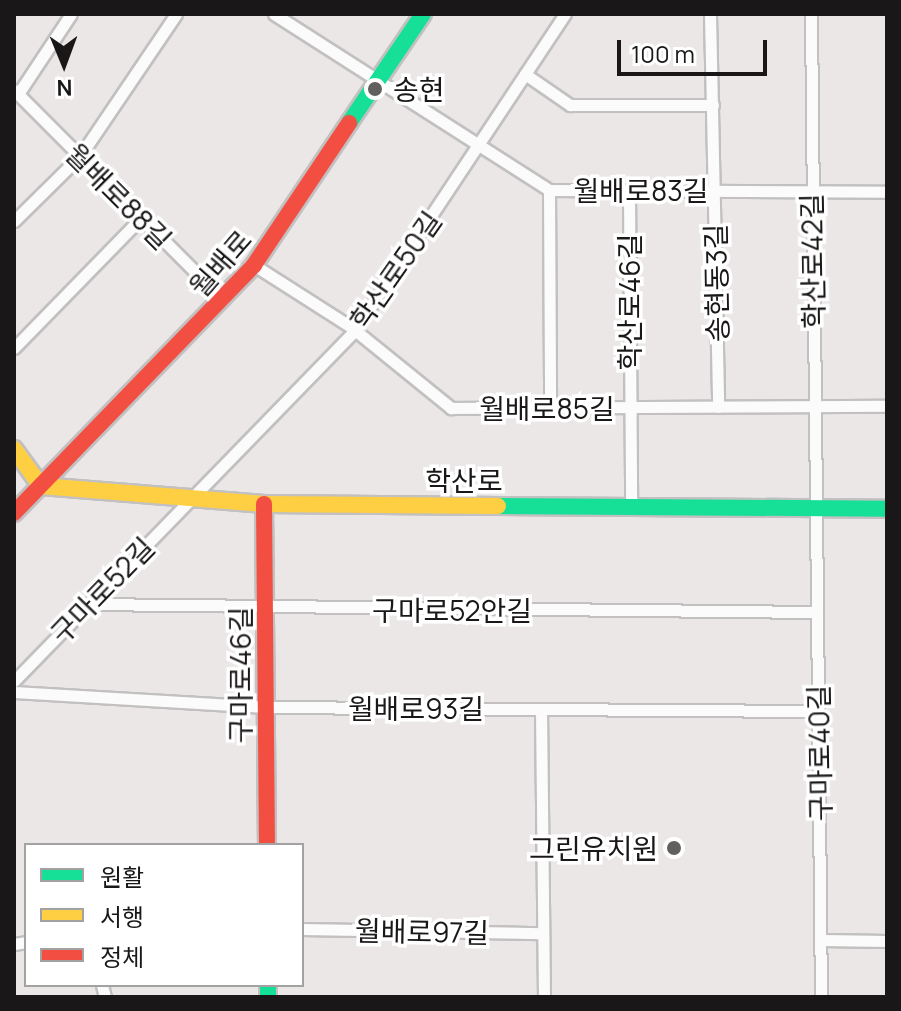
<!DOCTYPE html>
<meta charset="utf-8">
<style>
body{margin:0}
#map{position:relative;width:901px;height:1011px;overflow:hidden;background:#eae7e6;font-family:Manrope,"Noto Sans KR",sans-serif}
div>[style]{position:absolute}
.roads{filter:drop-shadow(2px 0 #c2c0c0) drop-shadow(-2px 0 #c2c0c0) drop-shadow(0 2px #c2c0c0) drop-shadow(0 -2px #c2c0c0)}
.street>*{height:11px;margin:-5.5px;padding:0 5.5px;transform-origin:5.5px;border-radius:5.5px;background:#fcfbfb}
.fast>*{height:16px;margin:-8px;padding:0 8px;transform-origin:8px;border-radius:8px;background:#16e098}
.slow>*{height:16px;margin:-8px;padding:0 8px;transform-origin:8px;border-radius:8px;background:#ffcf43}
.jam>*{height:16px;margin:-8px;padding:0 8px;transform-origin:8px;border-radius:8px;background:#f24e42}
.dots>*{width:22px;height:22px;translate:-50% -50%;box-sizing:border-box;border:4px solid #fff;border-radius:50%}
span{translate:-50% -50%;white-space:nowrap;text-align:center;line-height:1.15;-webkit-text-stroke:7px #fff;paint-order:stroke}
.poi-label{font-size:28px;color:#191717}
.left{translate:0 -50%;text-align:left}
.right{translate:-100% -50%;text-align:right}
.street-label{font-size:28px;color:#191717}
.frame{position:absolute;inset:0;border:16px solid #191717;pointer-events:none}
.legend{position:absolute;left:24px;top:843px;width:280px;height:144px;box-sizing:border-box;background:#fff;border:2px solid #a3a2a2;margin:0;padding:10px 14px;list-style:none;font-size:24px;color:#191717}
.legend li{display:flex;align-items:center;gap:16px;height:40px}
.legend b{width:40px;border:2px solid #a3a2a2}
.north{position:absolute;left:24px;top:24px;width:80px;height:80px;-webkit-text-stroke:6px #fff;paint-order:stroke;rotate:179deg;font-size:22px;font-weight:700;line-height:32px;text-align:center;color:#191717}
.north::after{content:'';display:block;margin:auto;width:28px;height:36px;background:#191717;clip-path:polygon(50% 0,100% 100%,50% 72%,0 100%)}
.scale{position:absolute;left:617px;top:40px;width:150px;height:36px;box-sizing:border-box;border:4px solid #191717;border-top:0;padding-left:10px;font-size:24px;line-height:28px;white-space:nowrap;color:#191717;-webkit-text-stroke:6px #fff;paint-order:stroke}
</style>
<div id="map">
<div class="roads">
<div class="street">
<div style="left:274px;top:14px;width:326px;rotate:32.6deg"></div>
<div style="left:549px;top:190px;width:338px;rotate:0.3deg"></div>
<div style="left:710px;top:14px;width:393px;rotate:88.8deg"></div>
<div style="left:811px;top:14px;width:983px;rotate:89.42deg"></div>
<div style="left:525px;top:74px;width:55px;rotate:34.6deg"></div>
<div style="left:570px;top:105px;width:143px"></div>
<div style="left:14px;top:90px;width:296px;rotate:45.1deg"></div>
<div style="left:18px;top:94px;width:96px;rotate:-56.5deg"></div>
<div style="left:549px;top:190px;width:217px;rotate:89.7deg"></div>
<div style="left:629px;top:192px;width:315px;rotate:89.6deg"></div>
<div style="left:14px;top:221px;width:93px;rotate:-44.6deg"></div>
<div style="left:80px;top:156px;width:171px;rotate:-55.9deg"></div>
<div style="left:254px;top:265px;width:115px;rotate:32.6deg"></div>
<div style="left:351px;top:327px;width:129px;rotate:39deg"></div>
<div style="left:451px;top:408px;width:436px;rotate:-0.3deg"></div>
<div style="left:14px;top:348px;width:182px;rotate:-45.7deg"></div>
<div style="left:88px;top:604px;width:729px;rotate:0.63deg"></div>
<div style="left:14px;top:681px;width:489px;rotate:-45.8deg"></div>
<div style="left:355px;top:330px;width:379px;rotate:-56.4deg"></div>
<div style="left:14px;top:692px;width:252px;rotate:3.4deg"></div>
<div style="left:266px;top:707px;width:552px;rotate:0.42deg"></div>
<div style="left:541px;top:709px;width:288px;rotate:89.4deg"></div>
<div style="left:302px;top:929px;width:240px;rotate:1deg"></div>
<div style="left:822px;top:940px;width:65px;rotate:0.9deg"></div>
<div style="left:14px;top:944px;width:12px;rotate:-9deg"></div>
<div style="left:102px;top:985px;width:12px;rotate:76deg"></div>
</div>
<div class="fast">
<div style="left:349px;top:123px;width:132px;rotate:-55.8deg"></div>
<div style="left:498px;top:506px;width:389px;rotate:0.4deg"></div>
<div style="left:268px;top:985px;width:12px;rotate:90deg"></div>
</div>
<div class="slow">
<div style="left:14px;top:449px;width:46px;rotate:53.9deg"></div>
<div style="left:41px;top:486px;width:224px;rotate:4.6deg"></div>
<div style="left:264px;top:504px;width:234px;rotate:0.5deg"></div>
</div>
<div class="jam">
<div style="left:264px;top:504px;width:341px;rotate:89.5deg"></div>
<div style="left:14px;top:513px;width:345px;rotate:-45.9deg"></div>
<div style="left:254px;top:265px;width:171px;rotate:-56.2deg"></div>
</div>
</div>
<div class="dots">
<div style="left:375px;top:89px;background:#62605f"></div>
<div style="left:674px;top:848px;background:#62605f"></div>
</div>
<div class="poi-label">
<span class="left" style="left:393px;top:89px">송현</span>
<span class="right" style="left:658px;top:848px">그린유치원</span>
</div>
<div class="street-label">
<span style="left:641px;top:190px">월배로83길</span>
<span style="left:119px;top:196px;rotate:45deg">월배로88길</span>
<span style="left:812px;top:261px;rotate:-91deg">학산로42길</span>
<span style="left:220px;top:263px;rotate:-49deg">월배로</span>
<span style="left:395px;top:270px;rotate:-55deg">학산로50길</span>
<span style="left:716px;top:283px;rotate:-91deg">송현동3길</span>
<span style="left:629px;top:302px;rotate:-90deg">학산로46길</span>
<span style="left:547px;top:408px">월배로85길</span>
<span style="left:464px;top:480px">학산로</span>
<span style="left:102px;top:590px;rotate:-46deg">구마로52길</span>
<span style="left:452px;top:610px">구마로52안길</span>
<span style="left:240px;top:675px;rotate:-90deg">구마로46길</span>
<span style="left:416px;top:708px">월배로93길</span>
<span style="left:819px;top:753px;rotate:-91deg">구마로40길</span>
<span style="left:422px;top:931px;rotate:1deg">월배로97길</span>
</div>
<div class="frame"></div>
<ul class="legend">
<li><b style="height:10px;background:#16e098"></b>원활</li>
<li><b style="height:10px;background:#ffcf43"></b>서행</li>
<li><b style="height:10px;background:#f24e42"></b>정체</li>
</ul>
<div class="north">N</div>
<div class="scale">100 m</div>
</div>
